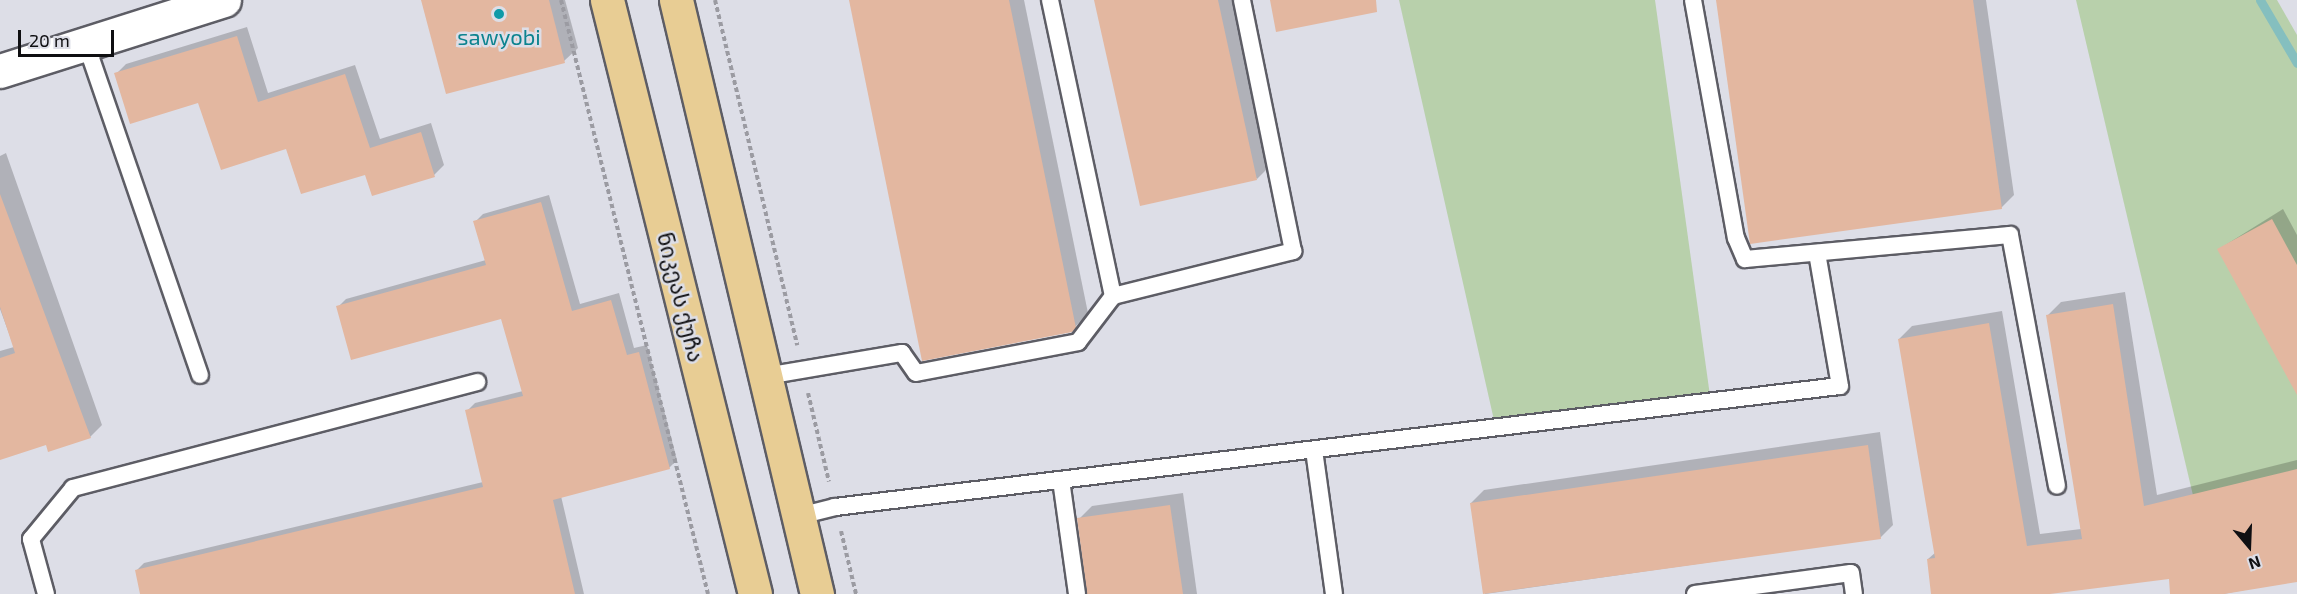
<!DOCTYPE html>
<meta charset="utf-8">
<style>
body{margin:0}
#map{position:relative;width:2297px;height:594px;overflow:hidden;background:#dddee7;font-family:"Exo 2","Noto Sans Georgian",sans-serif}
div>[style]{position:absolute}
.green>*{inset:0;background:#b8d0ab}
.shadow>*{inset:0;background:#0003}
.stream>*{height:9px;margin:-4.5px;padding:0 4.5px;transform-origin:4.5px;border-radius:4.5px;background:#85bfbf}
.building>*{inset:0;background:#e3b7a0}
.path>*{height:4px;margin-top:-2px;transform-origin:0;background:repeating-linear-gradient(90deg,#9b9ba2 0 4.5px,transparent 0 7.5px)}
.roads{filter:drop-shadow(2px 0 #5d5d65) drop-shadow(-2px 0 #5d5d65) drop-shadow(0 2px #5d5d65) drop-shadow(0 -2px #5d5d65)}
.service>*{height:16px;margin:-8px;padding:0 8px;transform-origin:8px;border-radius:8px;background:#fff}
.minor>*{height:33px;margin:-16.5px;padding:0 16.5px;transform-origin:16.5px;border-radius:16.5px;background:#fff}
.primary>*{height:33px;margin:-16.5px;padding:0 16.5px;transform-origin:16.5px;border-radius:16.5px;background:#e8cd94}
.dots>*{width:16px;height:16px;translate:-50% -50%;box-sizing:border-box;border:3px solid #dddee7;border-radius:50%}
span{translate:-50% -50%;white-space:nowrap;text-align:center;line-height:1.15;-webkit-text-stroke:5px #dddee7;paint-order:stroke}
.culture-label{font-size:22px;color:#0d838f}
.street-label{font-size:22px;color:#0f0f12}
.north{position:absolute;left:2219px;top:516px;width:60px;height:60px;-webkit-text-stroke:4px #dddee7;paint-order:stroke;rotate:161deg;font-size:16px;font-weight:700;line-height:24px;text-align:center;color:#0f0f12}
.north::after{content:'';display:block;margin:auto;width:21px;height:27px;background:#0f0f12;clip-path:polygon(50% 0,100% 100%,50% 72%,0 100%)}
.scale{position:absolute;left:18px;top:30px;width:96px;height:27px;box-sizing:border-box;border:3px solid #0f0f12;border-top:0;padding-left:8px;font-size:18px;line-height:21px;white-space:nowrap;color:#0f0f12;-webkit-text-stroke:4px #dddee7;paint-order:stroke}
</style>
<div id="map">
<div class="green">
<div style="clip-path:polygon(1399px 0,1655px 0,1711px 403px,1496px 429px)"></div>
<div style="clip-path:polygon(2076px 0,2277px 0,2297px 35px,2297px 500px,2200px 525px)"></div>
</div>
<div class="shadow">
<div style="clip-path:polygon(423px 0,565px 0,578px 48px,564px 61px)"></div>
<div style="clip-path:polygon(851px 0,1024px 0,1088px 313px,1075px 327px)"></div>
<div style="clip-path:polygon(1096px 0,1233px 0,1270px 166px,1257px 179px)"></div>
<div style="clip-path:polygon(1717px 0,1986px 0,2014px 195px,2001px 208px)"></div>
<div style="clip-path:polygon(247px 27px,268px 93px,355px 65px,380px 139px,431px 123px,444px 165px,434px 175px,366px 173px,287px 147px,199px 101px,116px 74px,126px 64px)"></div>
<div style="clip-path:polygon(6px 153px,102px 425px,90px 437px,47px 443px,0 459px,0 351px,14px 347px,0 309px,0 156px)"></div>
<div style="clip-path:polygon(549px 195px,580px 304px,619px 293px,634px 348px,647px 345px,677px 460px,669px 468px,561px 496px,584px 594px,142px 594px,136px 571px,144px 563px,483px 482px,467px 411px,475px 403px,523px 391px,502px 317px,338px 307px,346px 299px,486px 260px,475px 222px,483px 214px)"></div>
<div style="clip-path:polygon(2283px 209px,2297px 235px,2297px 392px,2219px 249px)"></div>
<div style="clip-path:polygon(2125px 292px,2157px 495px,2297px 460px,2297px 580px,2223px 594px,2171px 594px,2170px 577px,2038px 594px,1933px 594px,1928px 559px,1936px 552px,1899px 339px,1912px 326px,2002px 311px,2040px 534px,2081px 529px,2048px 315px,2061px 302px)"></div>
<div style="clip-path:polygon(1880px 432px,1893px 525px,1880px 538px,1485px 594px,1471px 503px,1484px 490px)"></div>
<div style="clip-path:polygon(1183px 493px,1197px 594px,1089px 594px,1079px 519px,1092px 506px)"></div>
</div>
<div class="stream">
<div style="left:2260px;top:0;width:73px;rotate:59.6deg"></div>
</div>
<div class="building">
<div style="clip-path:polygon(421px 0,549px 0,565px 63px,446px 94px)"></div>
<div style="clip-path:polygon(849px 0,1009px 0,1076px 328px,1072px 332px,922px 361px)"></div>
<div style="clip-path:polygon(1094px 0,1218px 0,1257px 180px,1140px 206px)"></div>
<div style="clip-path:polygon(1270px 0,1376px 0,1377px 12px,1276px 32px)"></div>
<div style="clip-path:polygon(1716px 0,1973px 0,2002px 209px,1750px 244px)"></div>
<div style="clip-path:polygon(237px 36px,258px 102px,345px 74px,370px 148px,421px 132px,435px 177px,372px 196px,365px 175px,301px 194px,286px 149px,221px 170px,198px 103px,130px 124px,114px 73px)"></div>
<div style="clip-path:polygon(0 194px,91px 438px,48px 452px,46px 445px,0 460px,0 358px,15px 353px,0 307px)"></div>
<div style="clip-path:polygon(541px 202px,572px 311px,611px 300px,627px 355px,639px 352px,670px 469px,553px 500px,575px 594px,140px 594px,135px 570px,483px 487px,465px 410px,523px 396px,501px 319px,351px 360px,336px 306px,486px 265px,473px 221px)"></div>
<div style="clip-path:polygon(2272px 219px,2297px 265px,2297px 395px,2217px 249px)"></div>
<div style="clip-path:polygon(2113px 304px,2144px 506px,2297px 469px,2297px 582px,2224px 594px,2170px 594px,2169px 579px,2050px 594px,1931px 594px,1927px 559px,1935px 558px,1898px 339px,1989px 323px,2027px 546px,2082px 539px,2046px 315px)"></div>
<div style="clip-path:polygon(1868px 445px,1881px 539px,1483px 594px,1470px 503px)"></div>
<div style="clip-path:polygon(1170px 505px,1183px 594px,1087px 594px,1077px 518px)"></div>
</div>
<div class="path">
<div style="left:561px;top:0;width:612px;rotate:76.1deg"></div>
<div style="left:715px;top:0;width:355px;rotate:76.6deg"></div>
<div style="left:808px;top:393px;width:91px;rotate:76.7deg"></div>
<div style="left:841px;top:531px;width:65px;rotate:76.6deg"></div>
</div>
<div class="roads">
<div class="service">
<div style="left:1050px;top:0;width:303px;rotate:78deg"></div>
<div style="left:1693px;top:0;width:242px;rotate:79.8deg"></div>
<div style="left:1736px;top:238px;width:23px;rotate:67deg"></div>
<div style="left:1745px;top:259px;width:266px;rotate:-5.2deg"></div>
<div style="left:2010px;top:235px;width:255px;rotate:79.4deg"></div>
<div style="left:86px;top:44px;width:350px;rotate:71deg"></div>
<div style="left:766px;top:376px;width:138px;rotate:-9.6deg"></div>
<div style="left:902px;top:353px;width:24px;rotate:55deg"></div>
<div style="left:916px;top:373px;width:165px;rotate:-10.8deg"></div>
<div style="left:1078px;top:342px;width:58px;rotate:-52.7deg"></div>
<div style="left:1113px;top:296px;width:186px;rotate:-14deg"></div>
<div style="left:1293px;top:251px;width:256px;rotate:-101.5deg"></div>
<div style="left:1314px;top:450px;width:145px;rotate:82.1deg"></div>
<div style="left:1061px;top:480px;width:115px;rotate:82deg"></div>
<div style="left:799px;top:516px;width:37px;rotate:-14deg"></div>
<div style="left:835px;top:507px;width:1012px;rotate:-6.87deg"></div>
<div style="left:1840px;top:386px;width:135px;rotate:-99.8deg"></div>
<div style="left:46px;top:594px;width:57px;rotate:-105.3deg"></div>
<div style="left:31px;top:539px;width:66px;rotate:-50.5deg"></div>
<div style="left:73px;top:488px;width:418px;rotate:-14.7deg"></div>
<div style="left:1695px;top:594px;width:157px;rotate:-7.7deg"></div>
<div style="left:1851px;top:573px;width:21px;rotate:82deg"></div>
</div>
<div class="minor">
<div style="left:0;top:71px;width:235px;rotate:-17.6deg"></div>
</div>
<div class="primary">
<div style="left:607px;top:0;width:612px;rotate:76.01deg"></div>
<div style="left:676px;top:0;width:611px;rotate:76.65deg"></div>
</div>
</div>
<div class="dots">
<div style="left:499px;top:14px;background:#0f9aa8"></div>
</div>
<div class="culture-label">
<span style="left:499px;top:37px">sawyobi</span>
</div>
<div class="street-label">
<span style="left:681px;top:297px;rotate:76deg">ნიკეას ქუჩა</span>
</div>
<div class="north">N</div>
<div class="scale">20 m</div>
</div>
